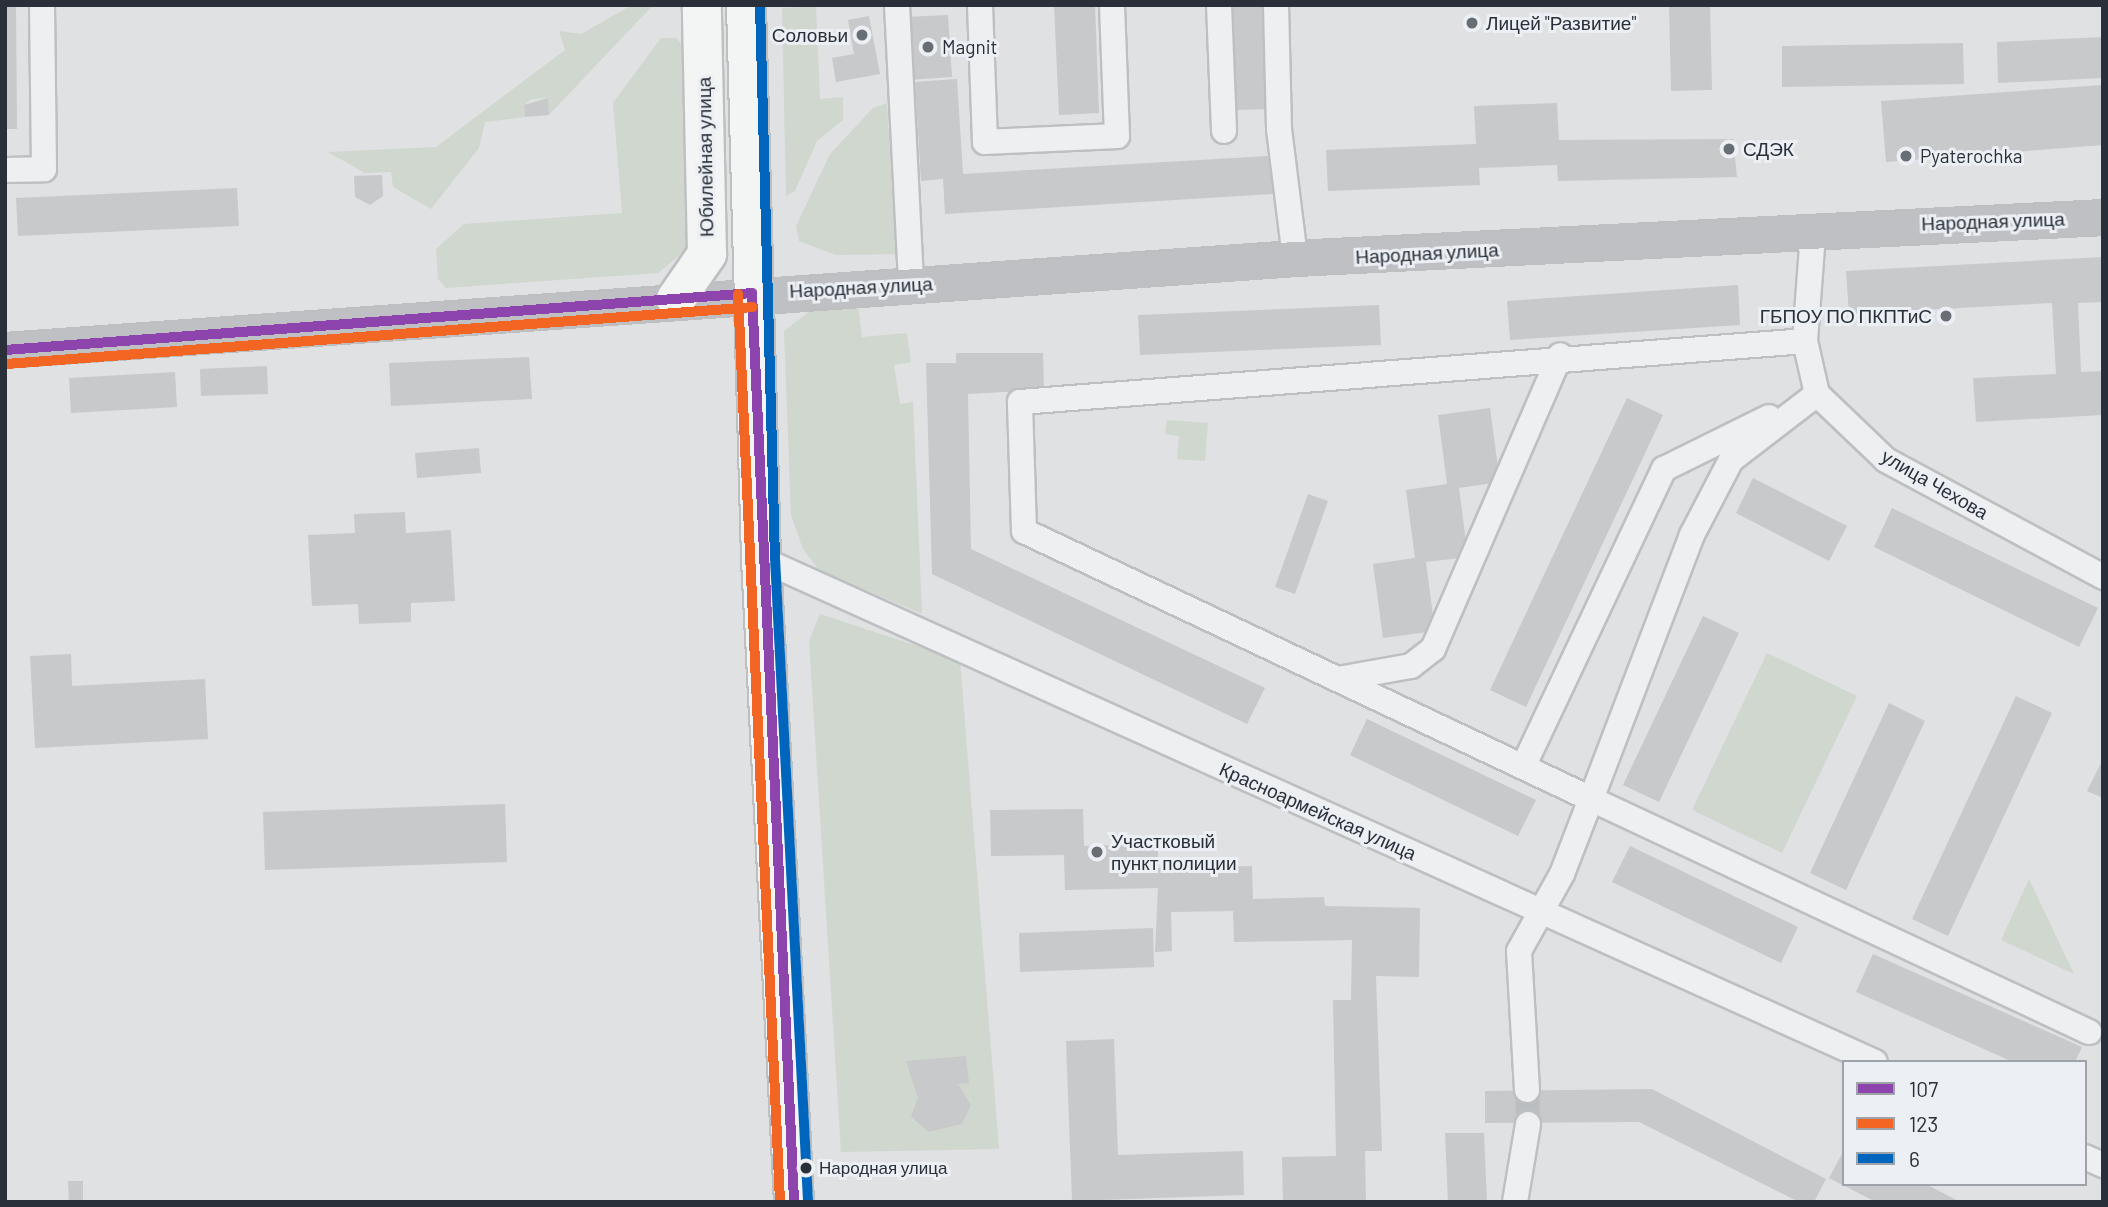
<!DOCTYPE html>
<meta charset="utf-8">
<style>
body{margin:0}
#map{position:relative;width:2108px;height:1207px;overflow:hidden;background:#dfe1e3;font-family:Barlow,sans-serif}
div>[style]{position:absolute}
.green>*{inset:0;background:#d0d7cf}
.building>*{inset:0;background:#c7c9cb}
.street-tunnel>*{height:24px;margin-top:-12px;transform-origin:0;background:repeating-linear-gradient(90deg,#bbbec1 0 24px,transparent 0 36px)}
.roads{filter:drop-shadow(2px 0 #bdbfc1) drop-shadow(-2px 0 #bdbfc1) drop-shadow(0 2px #bdbfc1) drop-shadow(0 -2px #bdbfc1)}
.street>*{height:24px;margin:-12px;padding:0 12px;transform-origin:12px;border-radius:12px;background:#eeeff0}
.secondary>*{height:33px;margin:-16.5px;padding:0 16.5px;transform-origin:16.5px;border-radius:16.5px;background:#bec0c3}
.primary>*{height:38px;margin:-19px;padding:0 19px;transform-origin:19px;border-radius:19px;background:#f3f4f4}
.bus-1>*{height:10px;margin:-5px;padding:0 5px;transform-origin:5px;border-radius:5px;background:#8e44ad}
.bus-2>*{height:10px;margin:-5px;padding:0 5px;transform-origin:5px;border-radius:5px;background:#f26522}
.bus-3>*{height:10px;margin:-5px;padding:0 5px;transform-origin:5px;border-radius:5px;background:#0065bd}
.dots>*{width:19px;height:19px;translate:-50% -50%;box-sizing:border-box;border:4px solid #eceff3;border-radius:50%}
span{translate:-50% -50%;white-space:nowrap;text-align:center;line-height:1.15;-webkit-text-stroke:6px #eceff3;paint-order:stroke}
.bus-label{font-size:17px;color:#29303a}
.left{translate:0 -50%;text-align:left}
.poi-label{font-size:19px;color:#29303a}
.right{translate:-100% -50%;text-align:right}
.street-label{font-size:19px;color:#29303a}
.frame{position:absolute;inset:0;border:7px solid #29303a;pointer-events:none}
.legend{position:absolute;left:1842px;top:1060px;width:245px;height:126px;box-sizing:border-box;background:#eceff3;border:2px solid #9ea3a9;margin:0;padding:9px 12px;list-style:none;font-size:21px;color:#29303a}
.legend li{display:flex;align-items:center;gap:14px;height:35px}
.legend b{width:35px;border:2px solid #9ea3a9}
</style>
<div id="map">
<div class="green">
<div style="clip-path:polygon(632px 5px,653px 5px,549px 115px,548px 98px,532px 99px,524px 105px,525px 117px,485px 122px,479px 148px,431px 209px,393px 187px,391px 172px,365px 173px,328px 152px,436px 147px,565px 50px,559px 31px,581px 34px)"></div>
<div style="clip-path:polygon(816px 6px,820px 99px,843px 97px,843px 120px,817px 141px,795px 191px,786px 196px,782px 8px)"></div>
<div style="clip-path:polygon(661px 38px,676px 38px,690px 52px,692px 245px,658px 273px,446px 288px,438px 279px,436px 249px,464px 224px,622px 213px,613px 103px)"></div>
<div style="clip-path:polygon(887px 103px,896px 254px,836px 255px,799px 241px,796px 226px,830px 154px,873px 108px)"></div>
<div style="clip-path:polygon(858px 304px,862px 337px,907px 333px,911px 362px,894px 365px,900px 404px,913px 402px,922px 614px,819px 570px,803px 549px,791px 515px,784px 331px,814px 308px)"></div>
<div style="clip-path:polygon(1167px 420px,1208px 423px,1205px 461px,1177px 459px,1179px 436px,1165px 434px)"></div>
<div style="clip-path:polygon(820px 614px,960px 660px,999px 1149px,841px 1152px,809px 641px)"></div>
<div style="clip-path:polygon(1767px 653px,1857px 696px,1782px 853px,1692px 810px)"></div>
<div style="clip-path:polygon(2029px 879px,2074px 974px,2001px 940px)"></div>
</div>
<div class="building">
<div style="clip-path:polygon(5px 5px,16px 5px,17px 129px,5px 129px)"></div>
<div style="clip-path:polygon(1054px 5px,1095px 5px,1099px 113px,1059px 115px)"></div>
<div style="clip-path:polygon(1231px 5px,1273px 5px,1276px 109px,1234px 110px)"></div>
<div style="clip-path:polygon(1669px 5px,1710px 5px,1712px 90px,1671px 91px)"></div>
<div style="clip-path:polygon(948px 15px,952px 77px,908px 80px,904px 17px)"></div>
<div style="clip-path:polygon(869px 16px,880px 74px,836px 82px,832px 58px,854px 54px,848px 20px)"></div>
<div style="clip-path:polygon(2103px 37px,2103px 78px,1998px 83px,1997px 42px)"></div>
<div style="clip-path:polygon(1963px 43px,1964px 84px,1782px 87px,1782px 46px)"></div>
<div style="clip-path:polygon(957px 79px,963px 174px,1285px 155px,1287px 193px,945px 214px,943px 179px,921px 181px,915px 82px)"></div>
<div style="clip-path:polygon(2103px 85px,2103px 145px,1886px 162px,1881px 101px)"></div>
<div style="clip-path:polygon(548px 98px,549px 115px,525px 117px,524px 105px)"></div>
<div style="clip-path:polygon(1557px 103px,1559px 140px,1733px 139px,1737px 177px,1558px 181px,1557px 165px,1479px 168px,1480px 185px,1328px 191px,1326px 150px,1476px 144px,1474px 106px)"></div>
<div style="clip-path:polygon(382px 175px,383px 196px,370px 205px,355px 197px,354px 176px)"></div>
<div style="clip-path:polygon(237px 188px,239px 226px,18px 236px,16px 198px)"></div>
<div style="clip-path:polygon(2103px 257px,2103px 302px,2078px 303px,2081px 372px,2103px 371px,2103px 415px,1976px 422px,1973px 378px,2056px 374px,2052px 303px,1849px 314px,1846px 271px)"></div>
<div style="clip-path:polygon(1738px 285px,1740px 325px,1510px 340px,1507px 301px)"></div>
<div style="clip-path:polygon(1379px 305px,1381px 345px,1140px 355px,1138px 315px)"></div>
<div style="clip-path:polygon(956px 353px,1043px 353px,1044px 390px,968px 394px,971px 549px,1265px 688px,1247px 724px,932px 574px,926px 363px,956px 363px)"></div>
<div style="clip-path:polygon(529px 357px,532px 399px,391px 406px,389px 363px)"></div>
<div style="clip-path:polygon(267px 366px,268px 394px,201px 396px,200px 369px)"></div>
<div style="clip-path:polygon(175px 372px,177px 407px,71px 413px,69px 378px)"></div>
<div style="clip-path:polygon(1627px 398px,1663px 415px,1526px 707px,1490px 690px)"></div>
<div style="clip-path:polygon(1490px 408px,1500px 482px,1459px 488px,1468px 557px,1426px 562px,1435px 631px,1383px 638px,1373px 564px,1415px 558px,1406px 490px,1447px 484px,1438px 415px)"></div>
<div style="clip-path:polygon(479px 448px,481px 473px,417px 478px,415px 453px)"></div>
<div style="clip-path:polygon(1753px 478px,1847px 526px,1829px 561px,1736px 513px)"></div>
<div style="clip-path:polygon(1308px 494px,1328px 501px,1295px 594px,1275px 587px)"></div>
<div style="clip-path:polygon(1892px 508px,2098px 608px,2079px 647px,1874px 547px)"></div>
<div style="clip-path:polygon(405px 512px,406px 533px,451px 530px,455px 601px,411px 603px,411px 622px,359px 624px,358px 604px,312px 606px,308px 535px,355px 533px,354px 514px)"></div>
<div style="clip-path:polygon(1703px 616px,1739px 633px,1659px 802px,1623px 785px)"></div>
<div style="clip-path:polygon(71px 654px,72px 686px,205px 679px,208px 739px,35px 748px,30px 656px)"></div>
<div style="clip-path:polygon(2016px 696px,2052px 713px,1948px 936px,1912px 919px)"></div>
<div style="clip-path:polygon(1889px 703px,1925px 721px,1846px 890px,1810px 873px)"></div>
<div style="clip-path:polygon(1367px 719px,1536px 800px,1518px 836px,1350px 755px)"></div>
<div style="clip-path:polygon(2103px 759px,2103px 798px,2087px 791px)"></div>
<div style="clip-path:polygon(505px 804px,507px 862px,265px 870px,263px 812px)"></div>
<div style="clip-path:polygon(1083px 809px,1084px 846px,1158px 844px,1158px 868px,1252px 866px,1253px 899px,1324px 897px,1325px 906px,1420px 908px,1419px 977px,1376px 976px,1382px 1151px,1365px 1151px,1366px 1202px,1283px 1202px,1282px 1157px,1336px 1156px,1333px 1000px,1351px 1000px,1352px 940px,1234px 942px,1233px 911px,1171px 912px,1172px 951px,1155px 952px,1158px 888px,1065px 890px,1064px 855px,991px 856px,990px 810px)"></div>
<div style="clip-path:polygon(1630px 846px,1798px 927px,1781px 963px,1612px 882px)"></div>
<div style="clip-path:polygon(1153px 928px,1154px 967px,1020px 972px,1019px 933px)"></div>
<div style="clip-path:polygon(1873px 954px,2082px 1047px,2075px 1062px,2013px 1062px,1856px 992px)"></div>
<div style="clip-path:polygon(1114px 1039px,1118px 1155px,1243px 1151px,1244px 1195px,1072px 1201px,1066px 1041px)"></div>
<div style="clip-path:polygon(966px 1056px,969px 1083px,958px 1084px,971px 1105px,962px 1124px,928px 1132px,911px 1116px,918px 1098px,906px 1061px)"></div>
<div style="clip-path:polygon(1652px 1089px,1826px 1179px,1814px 1202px,1799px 1202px,1639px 1122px,1485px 1123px,1485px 1091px)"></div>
<div style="clip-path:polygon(1445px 1133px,1484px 1133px,1487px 1202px,1448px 1202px)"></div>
<div style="clip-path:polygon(1844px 1150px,1844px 1184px,1926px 1184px,1960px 1202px,1876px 1202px,1829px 1178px)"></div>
<div style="clip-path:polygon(68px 1181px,83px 1181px,83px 1202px,69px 1202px)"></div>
</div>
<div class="street-tunnel">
<div style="left:1527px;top:1090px;width:34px;rotate:88deg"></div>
</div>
<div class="roads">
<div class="street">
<div style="left:897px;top:5px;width:279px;rotate:87.1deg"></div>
<div style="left:980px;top:5px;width:137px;rotate:87.9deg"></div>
<div style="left:985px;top:142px;width:132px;rotate:-2.6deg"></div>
<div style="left:1117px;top:136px;width:131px;rotate:-92.2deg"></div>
<div style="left:1219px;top:5px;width:126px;rotate:87.7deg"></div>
<div style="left:1276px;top:5px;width:124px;rotate:88.6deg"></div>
<div style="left:1279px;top:129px;width:130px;rotate:82.9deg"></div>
<div style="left:5px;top:170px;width:39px;rotate:-1deg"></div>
<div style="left:44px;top:169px;width:164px;rotate:-90.7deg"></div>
<div style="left:1798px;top:231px;width:21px;rotate:49deg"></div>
<div style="left:1812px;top:247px;width:94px;rotate:94.3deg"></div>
<div style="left:1805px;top:341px;width:54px;rotate:77.2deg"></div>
<div style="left:1817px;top:394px;width:95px;rotate:43.7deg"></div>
<div style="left:1886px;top:460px;width:247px;rotate:28.3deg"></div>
<div style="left:1817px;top:394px;width:108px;rotate:142.5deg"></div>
<div style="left:1731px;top:460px;width:85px;rotate:117.5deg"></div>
<div style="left:1692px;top:535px;width:283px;rotate:110.9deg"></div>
<div style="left:1591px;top:799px;width:550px;rotate:25.07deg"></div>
<div style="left:761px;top:559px;width:1222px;rotate:24.3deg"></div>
<div style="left:1338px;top:679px;width:74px;rotate:-10.1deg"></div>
<div style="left:1411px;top:666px;width:28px;rotate:-38deg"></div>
<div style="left:1433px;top:649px;width:320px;rotate:-66.6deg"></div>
<div style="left:1523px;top:767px;width:330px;rotate:-64.7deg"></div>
<div style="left:1664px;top:469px;width:117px;rotate:-26.3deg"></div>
<div style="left:1527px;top:1090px;width:139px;rotate:-93.3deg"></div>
<div style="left:1519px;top:951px;width:88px;rotate:-60.8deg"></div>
<div style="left:1562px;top:874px;width:80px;rotate:-68.9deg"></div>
<div style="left:1591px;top:799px;width:627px;rotate:-154.7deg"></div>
<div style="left:1024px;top:531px;width:129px;rotate:-91.8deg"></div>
<div style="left:1020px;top:402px;width:787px;rotate:-4.44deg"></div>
<div style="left:2085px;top:1157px;width:20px;rotate:24deg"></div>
<div style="left:1515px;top:1202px;width:79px;rotate:-80.5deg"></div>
</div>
<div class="secondary">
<div style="left:5px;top:350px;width:1293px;rotate:-4.08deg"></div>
<div style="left:1295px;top:258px;width:809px;rotate:-2.9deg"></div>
</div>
<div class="primary">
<div style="left:746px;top:5px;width:554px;rotate:88.45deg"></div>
<div style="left:761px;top:559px;width:644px;rotate:87.06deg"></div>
<div style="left:676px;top:299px;width:55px;rotate:-55.4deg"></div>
<div style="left:707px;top:254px;width:249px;rotate:-91.2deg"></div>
</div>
</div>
<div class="bus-1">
<div style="left:752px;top:293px;width:910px;rotate:87.35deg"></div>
<div style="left:5px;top:350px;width:749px;rotate:-4.36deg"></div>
</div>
<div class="bus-2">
<div style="left:738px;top:294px;width:909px;rotate:87.35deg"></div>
<div style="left:6px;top:364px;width:749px;rotate:-4.36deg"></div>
</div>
<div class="bus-3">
<div style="left:760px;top:5px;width:553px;rotate:88.45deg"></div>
<div style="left:775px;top:558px;width:644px;rotate:87.06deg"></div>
</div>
<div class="dots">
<div style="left:1472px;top:23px;background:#696e75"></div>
<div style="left:862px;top:35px;background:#696e75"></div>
<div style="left:928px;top:47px;background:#696e75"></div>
<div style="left:1729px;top:149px;background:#696e75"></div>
<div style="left:1906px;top:156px;background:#696e75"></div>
<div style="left:1946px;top:316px;background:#696e75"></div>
<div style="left:1097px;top:852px;background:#696e75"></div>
<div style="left:806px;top:1168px;background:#29303a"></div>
</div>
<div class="bus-label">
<span class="left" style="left:819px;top:1168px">Народная улица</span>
</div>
<div class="poi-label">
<span class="left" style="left:1486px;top:23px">Лицей "Развитие"</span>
<span class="right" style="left:848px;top:35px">Соловьи</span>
<span class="left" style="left:942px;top:47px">Magnit</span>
<span class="left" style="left:1743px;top:149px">СДЭК</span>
<span class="left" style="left:1920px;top:156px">Pyaterochka</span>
<span class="right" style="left:1932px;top:316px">ГБПОУ ПО ПКПТиС</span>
<span class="left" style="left:1111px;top:852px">Участковый<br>пункт полиции</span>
</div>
<div class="street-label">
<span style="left:705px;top:157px;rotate:-91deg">Юбилейная улица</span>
<span style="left:1993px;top:221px;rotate:-2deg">Народная улица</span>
<span style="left:1427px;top:253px;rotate:-3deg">Народная улица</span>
<span style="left:861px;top:287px;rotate:-3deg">Народная улица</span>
<span style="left:1935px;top:484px;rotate:30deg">улица Чехова</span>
<span style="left:1318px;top:811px;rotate:24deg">Красноармейская улица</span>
</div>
<div class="frame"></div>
<ul class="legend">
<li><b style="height:9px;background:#8e44ad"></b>107</li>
<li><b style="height:9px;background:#f26522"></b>123</li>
<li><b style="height:9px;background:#0065bd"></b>6</li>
</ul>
</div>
